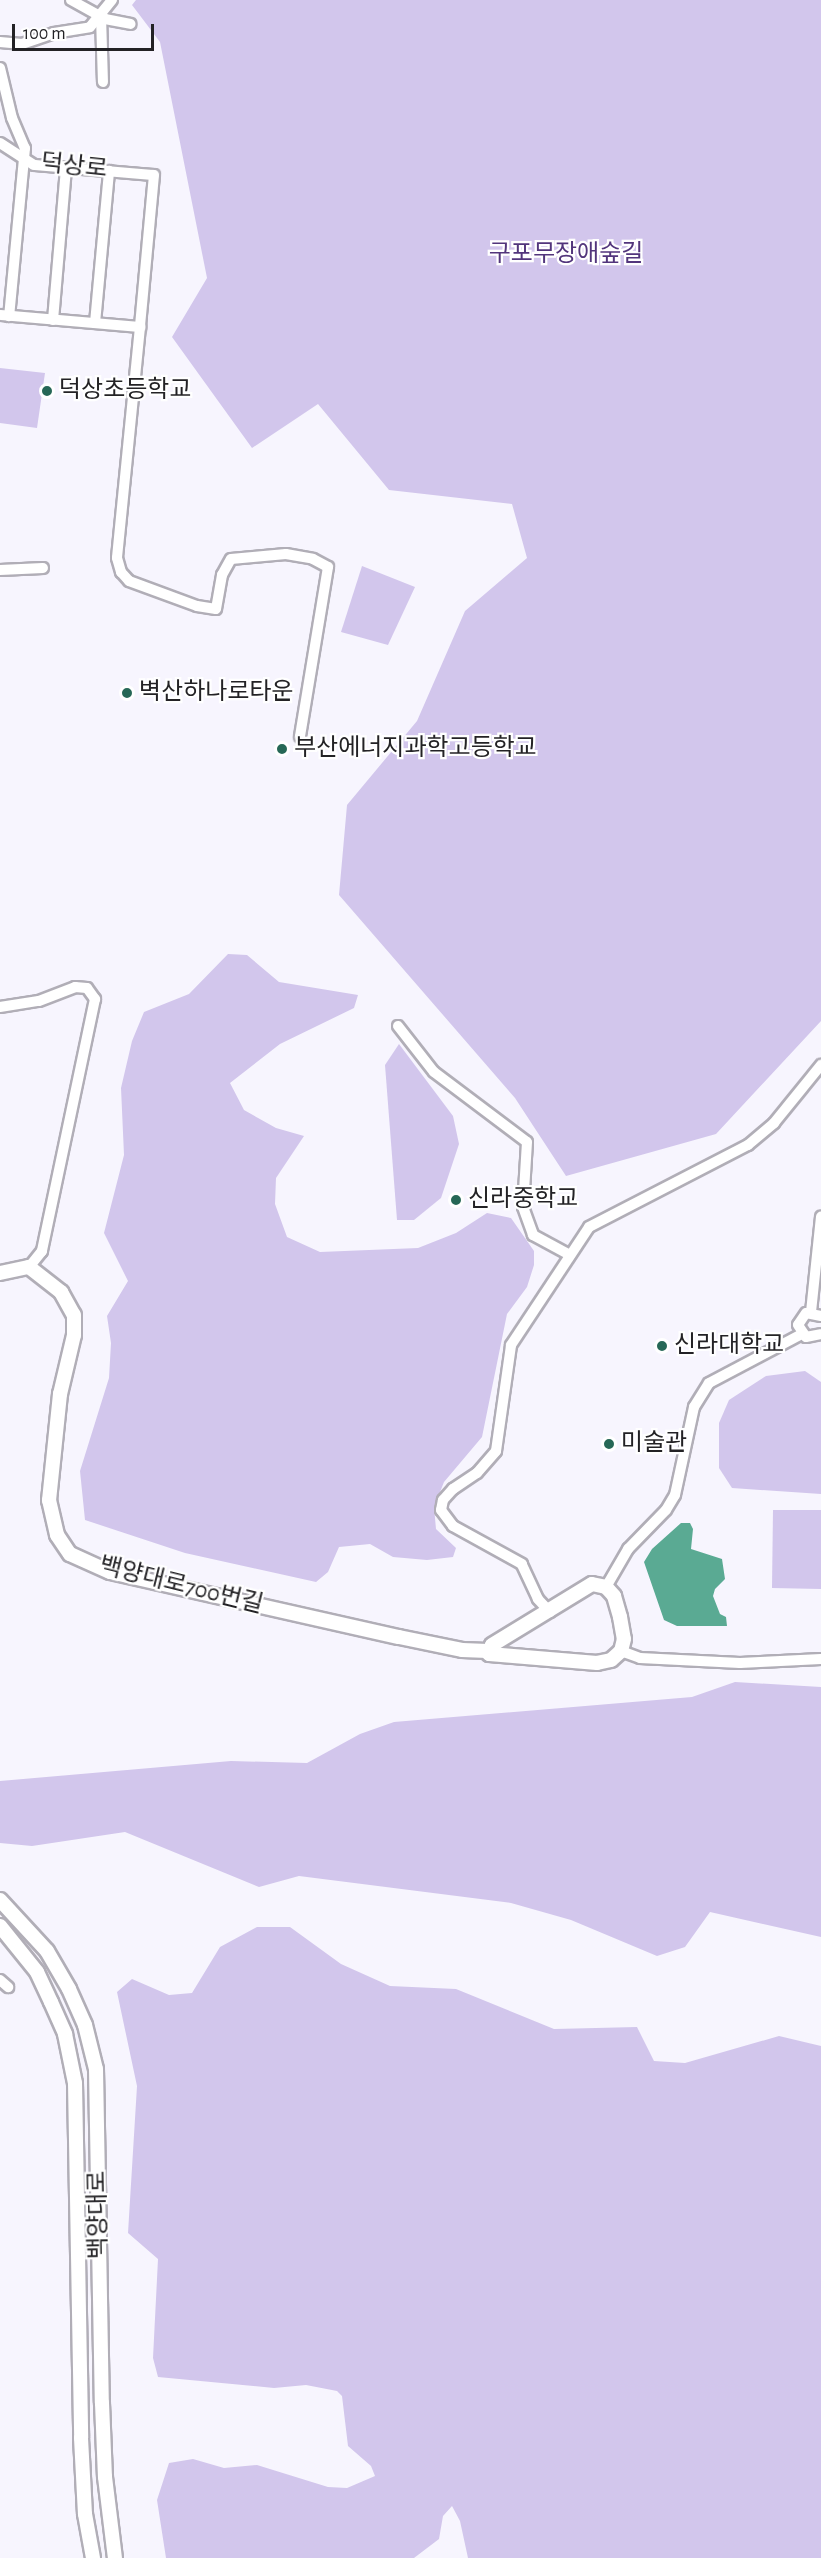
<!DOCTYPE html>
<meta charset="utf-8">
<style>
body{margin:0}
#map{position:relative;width:821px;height:2558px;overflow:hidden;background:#f7f5fe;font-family:"Alegreya Sans","Noto Sans KR",sans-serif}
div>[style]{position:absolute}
.green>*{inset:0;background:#d2c6ec}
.water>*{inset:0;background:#5aaa93}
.roads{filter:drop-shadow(2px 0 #b1aeb7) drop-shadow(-2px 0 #b1aeb7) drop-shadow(0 2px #b1aeb7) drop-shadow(0 -2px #b1aeb7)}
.street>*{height:10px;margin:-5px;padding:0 5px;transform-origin:5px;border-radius:5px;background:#fff}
.secondary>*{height:14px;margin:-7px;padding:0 7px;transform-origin:7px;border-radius:7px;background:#fff}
.dots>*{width:16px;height:16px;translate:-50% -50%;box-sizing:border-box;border:3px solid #fff;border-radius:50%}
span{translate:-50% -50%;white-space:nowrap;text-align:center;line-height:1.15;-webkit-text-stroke:4.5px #fff;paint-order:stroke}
.street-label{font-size:24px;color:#232225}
.park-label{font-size:24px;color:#52357c}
.poi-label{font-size:24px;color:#232225}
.left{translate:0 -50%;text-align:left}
.scale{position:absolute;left:12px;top:24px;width:142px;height:27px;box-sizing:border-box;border:3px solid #232225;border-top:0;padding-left:8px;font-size:18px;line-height:21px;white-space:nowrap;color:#232225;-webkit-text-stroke:4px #fff;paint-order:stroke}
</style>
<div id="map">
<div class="green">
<div style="clip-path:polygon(136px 0,821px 0,821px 1021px,716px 1134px,566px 1176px,515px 1098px,339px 895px,347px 805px,417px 721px,465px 611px,527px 558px,512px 504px,389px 490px,318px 404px,252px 448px,172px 337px,207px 278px,160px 42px,132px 5px)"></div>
<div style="clip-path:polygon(0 368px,45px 373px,37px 428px,0 423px)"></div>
<div style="clip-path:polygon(362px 566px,415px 587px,388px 645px,341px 632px)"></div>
<div style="clip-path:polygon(228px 954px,247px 955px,279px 982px,358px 995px,354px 1008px,280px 1044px,230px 1083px,244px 1110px,276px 1128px,304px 1136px,276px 1178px,275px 1204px,287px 1237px,320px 1252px,418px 1248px,456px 1233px,487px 1213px,511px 1218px,534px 1251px,534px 1265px,527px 1287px,507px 1314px,482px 1437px,444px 1482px,434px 1507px,436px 1529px,456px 1548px,453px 1557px,427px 1560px,393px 1557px,370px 1544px,339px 1547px,328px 1572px,316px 1582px,185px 1553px,85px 1520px,80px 1471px,109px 1378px,111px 1343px,107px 1316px,128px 1281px,104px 1233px,124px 1155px,121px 1088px,132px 1041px,144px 1012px,189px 994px)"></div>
<div style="clip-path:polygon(399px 1044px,453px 1116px,459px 1144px,441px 1198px,414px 1220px,397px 1220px,385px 1065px)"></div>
<div style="clip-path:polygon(805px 1371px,821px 1382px,821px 1494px,732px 1488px,719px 1468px,719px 1423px,729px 1400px,766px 1376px)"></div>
<div style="clip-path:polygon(773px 1510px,821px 1510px,821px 1589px,772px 1588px)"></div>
<div style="clip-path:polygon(735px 1682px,821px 1687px,821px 1937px,710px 1912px,685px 1947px,657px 1956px,571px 1920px,511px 1903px,299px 1876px,259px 1887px,125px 1832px,32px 1846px,0 1843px,0 1781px,231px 1761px,307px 1763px,360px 1734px,394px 1722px,692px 1697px)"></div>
<div style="clip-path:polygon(257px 1927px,290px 1927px,341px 1964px,390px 1986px,456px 1989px,554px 2029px,637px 2027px,654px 2061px,685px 2063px,779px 2036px,821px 2046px,821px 2558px,468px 2558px,460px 2521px,452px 2506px,443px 2516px,439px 2539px,414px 2558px,166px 2558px,157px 2500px,169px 2463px,193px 2459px,224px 2468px,257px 2465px,328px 2487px,347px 2488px,375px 2476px,371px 2466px,348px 2446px,342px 2396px,337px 2391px,306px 2385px,274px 2388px,158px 2377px,153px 2358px,158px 2259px,128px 2233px,137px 2086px,117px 1992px,132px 1979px,169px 1995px,192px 1993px,220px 1947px)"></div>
</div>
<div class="water">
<div style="clip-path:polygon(681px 1523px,690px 1523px,693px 1529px,691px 1549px,722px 1559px,725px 1579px,715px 1589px,713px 1596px,720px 1614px,726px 1617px,727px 1626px,677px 1626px,664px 1620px,644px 1562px,652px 1549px)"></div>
</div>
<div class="roads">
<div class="street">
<div style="left:71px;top:0;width:39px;rotate:29deg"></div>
<div style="left:105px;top:19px;width:26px;rotate:11deg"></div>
<div style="left:101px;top:16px;width:66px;rotate:88.3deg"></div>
<div style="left:0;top:42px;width:22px;rotate:5deg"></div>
<div style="left:22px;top:44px;width:34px;rotate:-19deg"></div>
<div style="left:54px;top:33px;width:36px;rotate:-9deg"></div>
<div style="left:90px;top:27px;width:35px;rotate:-51deg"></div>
<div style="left:0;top:68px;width:51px;rotate:76.5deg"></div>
<div style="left:12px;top:118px;width:33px;rotate:67deg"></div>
<div style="left:25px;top:148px;width:169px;rotate:95.4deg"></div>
<div style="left:0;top:143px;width:40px;rotate:32.9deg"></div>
<div style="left:34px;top:165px;width:120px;rotate:4.8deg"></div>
<div style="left:154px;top:175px;width:153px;rotate:95.3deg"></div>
<div style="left:0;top:315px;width:141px;rotate:4.9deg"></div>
<div style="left:140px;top:327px;width:232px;rotate:95.7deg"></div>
<div style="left:117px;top:558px;width:15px;rotate:74deg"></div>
<div style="left:121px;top:572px;width:12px;rotate:48deg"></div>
<div style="left:129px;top:581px;width:72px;rotate:20.2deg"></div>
<div style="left:197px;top:606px;width:19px;rotate:9deg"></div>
<div style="left:216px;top:609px;width:35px;rotate:-80deg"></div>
<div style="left:222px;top:575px;width:18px;rotate:-61deg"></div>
<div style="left:231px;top:559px;width:55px;rotate:-5.2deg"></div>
<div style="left:286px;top:554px;width:27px;rotate:10deg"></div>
<div style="left:313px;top:559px;width:17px;rotate:28deg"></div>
<div style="left:328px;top:567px;width:172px;rotate:99.4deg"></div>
<div style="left:53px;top:320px;width:153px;rotate:-85.1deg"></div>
<div style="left:95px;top:323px;width:153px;rotate:-84.7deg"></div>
<div style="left:0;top:570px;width:43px;rotate:-2.7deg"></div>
<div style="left:0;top:1007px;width:39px;rotate:-9deg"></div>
<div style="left:39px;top:1001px;width:39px;rotate:-21deg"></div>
<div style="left:75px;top:987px;width:12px;rotate:5deg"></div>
<div style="left:87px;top:988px;width:14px;rotate:54deg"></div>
<div style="left:95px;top:999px;width:258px;rotate:101.9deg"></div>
<div style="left:42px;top:1251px;width:21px;rotate:129deg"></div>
<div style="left:398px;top:1026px;width:58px;rotate:52deg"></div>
<div style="left:434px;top:1072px;width:116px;rotate:37deg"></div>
<div style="left:527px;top:1142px;width:65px;rotate:93.5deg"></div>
<div style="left:523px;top:1207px;width:30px;rotate:70deg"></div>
<div style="left:533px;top:1235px;width:42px;rotate:28.4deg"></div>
<div style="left:811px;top:1312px;width:96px;rotate:-84deg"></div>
<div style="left:821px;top:1316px;width:15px;rotate:-169deg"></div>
<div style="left:806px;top:1313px;width:14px;rotate:124deg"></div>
<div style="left:798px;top:1325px;width:14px;rotate:56deg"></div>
<div style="left:806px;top:1337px;width:15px;rotate:-11deg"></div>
<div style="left:606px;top:1587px;width:44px;rotate:-59.9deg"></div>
<div style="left:628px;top:1549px;width:54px;rotate:-45.7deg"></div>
<div style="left:666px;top:1510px;width:17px;rotate:-59deg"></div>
<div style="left:675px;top:1495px;width:90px;rotate:-77.8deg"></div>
<div style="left:694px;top:1407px;width:28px;rotate:-58deg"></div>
<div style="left:709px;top:1383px;width:105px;rotate:-27.8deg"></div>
<div style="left:550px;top:1612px;width:18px;rotate:-133deg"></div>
<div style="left:538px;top:1599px;width:38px;rotate:-115deg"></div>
<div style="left:522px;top:1564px;width:79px;rotate:-151.2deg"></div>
<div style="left:453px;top:1526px;width:20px;rotate:-127deg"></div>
<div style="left:441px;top:1510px;width:10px;rotate:-79deg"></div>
<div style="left:443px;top:1500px;width:15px;rotate:-48deg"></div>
<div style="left:453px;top:1489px;width:29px;rotate:-34deg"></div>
<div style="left:477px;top:1473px;width:29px;rotate:-49deg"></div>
<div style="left:496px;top:1451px;width:107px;rotate:-81.9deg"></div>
<div style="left:511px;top:1345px;width:141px;rotate:-56.5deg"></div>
<div style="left:589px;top:1227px;width:179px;rotate:-27.3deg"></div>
<div style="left:748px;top:1145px;width:34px;rotate:-40deg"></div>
<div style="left:774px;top:1123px;width:75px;rotate:-51deg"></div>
<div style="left:621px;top:1651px;width:20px;rotate:20deg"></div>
<div style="left:640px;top:1658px;width:100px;rotate:2.9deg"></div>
<div style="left:740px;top:1663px;width:81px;rotate:-2.8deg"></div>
<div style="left:0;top:1980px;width:11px;rotate:41deg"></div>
</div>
<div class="secondary">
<div style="left:0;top:1273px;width:30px;rotate:-12deg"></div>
<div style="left:29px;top:1267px;width:41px;rotate:38deg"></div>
<div style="left:61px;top:1292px;width:26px;rotate:61deg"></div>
<div style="left:74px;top:1315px;width:20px;rotate:90deg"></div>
<div style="left:74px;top:1335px;width:61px;rotate:103.3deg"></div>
<div style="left:60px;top:1394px;width:107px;rotate:95.9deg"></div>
<div style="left:49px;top:1500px;width:36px;rotate:77deg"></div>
<div style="left:57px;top:1535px;width:23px;rotate:56deg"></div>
<div style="left:70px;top:1554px;width:44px;rotate:24.2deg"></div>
<div style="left:110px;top:1572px;width:296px;rotate:12.7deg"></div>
<div style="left:399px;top:1637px;width:64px;rotate:11.7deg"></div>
<div style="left:462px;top:1650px;width:26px;rotate:2deg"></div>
<div style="left:592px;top:1584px;width:14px;rotate:12deg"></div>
<div style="left:606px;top:1587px;width:12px;rotate:48deg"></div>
<div style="left:614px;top:1596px;width:22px;rotate:74deg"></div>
<div style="left:620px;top:1617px;width:22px;rotate:80deg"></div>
<div style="left:624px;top:1639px;width:12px;rotate:104deg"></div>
<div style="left:621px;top:1651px;width:13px;rotate:138deg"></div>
<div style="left:611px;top:1660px;width:14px;rotate:168deg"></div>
<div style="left:597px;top:1663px;width:108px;rotate:-175.2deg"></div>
<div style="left:489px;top:1654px;width:9px;rotate:-72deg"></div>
<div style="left:492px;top:1645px;width:117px;rotate:-31.4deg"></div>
<div style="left:0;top:1900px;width:69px;rotate:47.3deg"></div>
<div style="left:47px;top:1951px;width:44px;rotate:59.9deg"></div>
<div style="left:69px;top:1989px;width:39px;rotate:66deg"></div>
<div style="left:85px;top:2025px;width:45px;rotate:76deg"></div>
<div style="left:96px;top:2069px;width:334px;rotate:89deg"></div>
<div style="left:102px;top:2403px;width:74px;rotate:87.7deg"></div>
<div style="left:105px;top:2477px;width:82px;rotate:83deg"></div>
<div style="left:0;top:1926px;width:59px;rotate:51.2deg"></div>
<div style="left:37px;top:1972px;width:33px;rotate:65deg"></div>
<div style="left:51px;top:2002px;width:35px;rotate:66deg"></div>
<div style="left:65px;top:2034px;width:50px;rotate:78.5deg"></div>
<div style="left:75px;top:2083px;width:355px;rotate:89deg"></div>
<div style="left:81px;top:2438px;width:76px;rotate:87deg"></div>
<div style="left:85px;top:2514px;width:45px;rotate:79.7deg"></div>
</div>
</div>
<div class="dots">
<div style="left:47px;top:391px;background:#266756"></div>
<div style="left:127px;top:693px;background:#266756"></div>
<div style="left:282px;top:749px;background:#266756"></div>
<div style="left:456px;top:1200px;background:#266756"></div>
<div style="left:662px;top:1346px;background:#266756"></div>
<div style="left:609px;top:1444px;background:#266756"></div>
</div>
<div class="street-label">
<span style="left:74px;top:167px;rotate:6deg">덕상로</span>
<span style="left:181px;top:1586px;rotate:14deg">백양대로700번길</span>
<span style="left:99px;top:2215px;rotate:-91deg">백양대로</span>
</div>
<div class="park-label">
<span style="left:566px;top:255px">구포무장애숲길</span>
</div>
<div class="poi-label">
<span class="left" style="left:59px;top:391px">덕상초등학교</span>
<span class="left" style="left:139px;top:693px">벽산하나로타운</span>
<span class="left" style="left:294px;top:749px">부산에너지과학고등학교</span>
<span class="left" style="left:468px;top:1200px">신라중학교</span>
<span class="left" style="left:674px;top:1346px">신라대학교</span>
<span class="left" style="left:621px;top:1444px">미술관</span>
</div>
<div class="scale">100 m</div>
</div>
